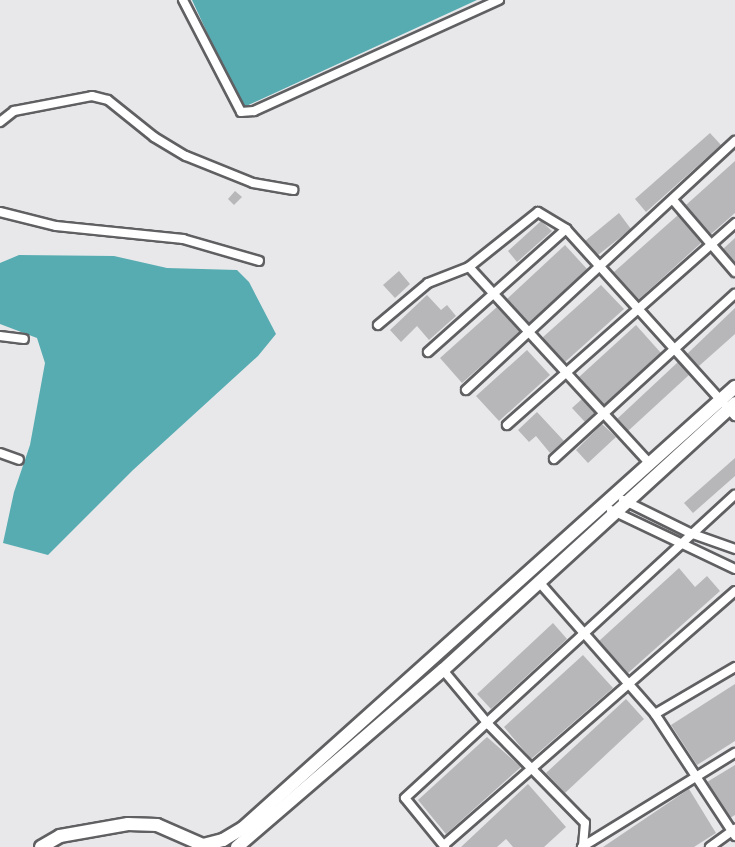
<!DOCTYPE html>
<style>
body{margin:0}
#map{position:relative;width:735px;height:847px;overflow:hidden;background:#e8e8eb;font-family:"Sofia Sans Condensed",sans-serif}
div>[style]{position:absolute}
.water>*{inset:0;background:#57acb1}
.building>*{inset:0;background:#b7b7ba}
.roads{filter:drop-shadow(2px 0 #606063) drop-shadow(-2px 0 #606063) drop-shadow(0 2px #606063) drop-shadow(0 -2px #606063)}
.street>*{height:8px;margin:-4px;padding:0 4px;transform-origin:4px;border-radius:4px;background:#fff}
.secondary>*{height:12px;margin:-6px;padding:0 6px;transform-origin:6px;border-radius:6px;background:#fff}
span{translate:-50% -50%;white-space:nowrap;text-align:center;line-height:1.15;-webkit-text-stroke:4.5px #fff;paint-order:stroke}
</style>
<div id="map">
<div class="water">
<div style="clip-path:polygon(192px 0,477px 0,242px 108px)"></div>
<div style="clip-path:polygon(19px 255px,114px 256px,167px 268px,237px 270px,249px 282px,276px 334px,258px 356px,133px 470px,48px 555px,3px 543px,14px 492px,30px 445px,45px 363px,37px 338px,0 324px,0 263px)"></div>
</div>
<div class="building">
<div style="clip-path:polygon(710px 133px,721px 145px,646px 212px,635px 199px)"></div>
<div style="clip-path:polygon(735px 161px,735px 213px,711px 234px,686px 205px)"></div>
<div style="clip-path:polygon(235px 191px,242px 197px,234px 205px,228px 199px)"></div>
<div style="clip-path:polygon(619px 213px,631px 229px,598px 255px,585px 241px)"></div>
<div style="clip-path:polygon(678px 215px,701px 243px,638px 300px,614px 272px)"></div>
<div style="clip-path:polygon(541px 221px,552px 231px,517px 262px,508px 251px)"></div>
<div style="clip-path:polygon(735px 238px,735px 262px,723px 249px)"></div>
<div style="clip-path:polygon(565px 245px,587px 269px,529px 323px,507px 299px)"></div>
<div style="clip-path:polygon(399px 271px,410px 284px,395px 298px,383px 285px)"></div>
<div style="clip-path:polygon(601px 285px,624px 309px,565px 362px,542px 338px)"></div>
<div style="clip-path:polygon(427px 295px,441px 310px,447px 305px,456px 316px,429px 340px,417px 326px,401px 342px,390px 330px)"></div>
<div style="clip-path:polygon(497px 307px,520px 332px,462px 383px,440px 358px)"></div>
<div style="clip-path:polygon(735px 308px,735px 334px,699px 366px,687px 354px)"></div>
<div style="clip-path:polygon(636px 325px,661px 353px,604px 405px,579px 377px)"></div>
<div style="clip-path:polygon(527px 350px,550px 375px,499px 421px,476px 396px)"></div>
<div style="clip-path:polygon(678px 362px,689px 375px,628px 431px,617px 419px)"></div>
<div style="clip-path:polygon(582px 399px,595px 413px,585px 422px,572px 408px)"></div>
<div style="clip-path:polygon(537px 412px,564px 441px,550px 453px,536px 436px,529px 442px,518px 430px)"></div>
<div style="clip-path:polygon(602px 424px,616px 437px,588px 463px,576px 450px)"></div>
<div style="clip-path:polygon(735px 458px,735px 476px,693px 513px,684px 503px)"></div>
<div style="clip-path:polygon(679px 568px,695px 587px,707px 576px,720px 591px,628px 673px,599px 641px)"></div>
<div style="clip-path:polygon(553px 623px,567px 639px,491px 709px,477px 694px)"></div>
<div style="clip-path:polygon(583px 655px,613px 688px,531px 759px,504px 727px)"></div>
<div style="clip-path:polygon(735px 684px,735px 741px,697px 765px,671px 725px)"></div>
<div style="clip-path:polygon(626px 699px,644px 719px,565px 793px,546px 773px)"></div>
<div style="clip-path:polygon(487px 737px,521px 767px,446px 834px,418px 800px)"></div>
<div style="clip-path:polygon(735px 765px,735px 815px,730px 818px,707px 782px)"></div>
<div style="clip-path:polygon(528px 784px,566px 827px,544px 847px,513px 847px,506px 839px,497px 847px,461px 847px)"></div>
<div style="clip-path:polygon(689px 789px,716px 833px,694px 847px,603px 847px)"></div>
</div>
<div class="roads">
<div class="street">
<div style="left:183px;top:0;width:126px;rotate:62.6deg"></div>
<div style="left:241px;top:112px;width:13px;rotate:-4deg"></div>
<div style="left:254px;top:111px;width:269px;rotate:-24.4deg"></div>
<div style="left:0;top:122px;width:18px;rotate:-38deg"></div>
<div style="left:14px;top:111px;width:79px;rotate:-10.9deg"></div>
<div style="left:92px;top:96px;width:16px;rotate:14deg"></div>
<div style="left:108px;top:100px;width:59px;rotate:38.8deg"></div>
<div style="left:154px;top:137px;width:37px;rotate:31deg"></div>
<div style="left:186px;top:156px;width:72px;rotate:21.9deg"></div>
<div style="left:253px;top:183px;width:41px;rotate:9.9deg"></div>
<div style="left:673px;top:200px;width:95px;rotate:49.3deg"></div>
<div style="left:0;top:212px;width:58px;rotate:14deg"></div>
<div style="left:56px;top:226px;width:128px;rotate:5.8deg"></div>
<div style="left:183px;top:239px;width:79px;rotate:16.1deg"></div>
<div style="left:469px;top:267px;width:265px;rotate:47.4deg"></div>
<div style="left:378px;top:325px;width:65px;rotate:-40deg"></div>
<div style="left:428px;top:283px;width:44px;rotate:-21.3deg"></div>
<div style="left:469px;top:267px;width:88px;rotate:-38.6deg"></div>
<div style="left:538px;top:212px;width:33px;rotate:31deg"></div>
<div style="left:566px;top:229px;width:252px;rotate:47.9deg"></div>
<div style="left:0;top:336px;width:24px;rotate:7deg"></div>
<div style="left:428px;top:352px;width:185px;rotate:-41.7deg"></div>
<div style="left:466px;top:390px;width:367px;rotate:-42.8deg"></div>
<div style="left:507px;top:425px;width:305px;rotate:-41.5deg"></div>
<div style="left:0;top:453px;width:20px;rotate:20deg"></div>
<div style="left:554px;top:459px;width:245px;rotate:-42.4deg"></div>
<div style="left:623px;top:500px;width:75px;rotate:26.2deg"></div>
<div style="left:690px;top:533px;width:48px;rotate:19.6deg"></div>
<div style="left:611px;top:510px;width:137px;rotate:25.4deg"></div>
<div style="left:539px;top:582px;width:176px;rotate:48.7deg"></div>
<div style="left:655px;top:714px;width:146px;rotate:56.7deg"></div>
<div style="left:443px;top:670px;width:72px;rotate:50.1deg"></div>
<div style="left:489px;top:725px;width:137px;rotate:45.6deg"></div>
<div style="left:585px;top:823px;width:23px;rotate:95deg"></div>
<div style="left:655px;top:714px;width:93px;rotate:-30.4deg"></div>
<div style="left:444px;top:845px;width:386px;rotate:-41.1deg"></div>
<div style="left:445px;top:847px;width:63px;rotate:-129.2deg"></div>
<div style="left:405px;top:798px;width:448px;rotate:-42.6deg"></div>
<div style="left:582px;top:847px;width:180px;rotate:-31.6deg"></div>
<div style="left:710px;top:847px;width:31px;rotate:-36deg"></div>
</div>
<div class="secondary">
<div style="left:203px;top:845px;width:21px;rotate:-14deg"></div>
<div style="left:223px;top:840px;width:23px;rotate:-31deg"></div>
<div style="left:243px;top:828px;width:661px;rotate:-41.87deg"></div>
<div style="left:41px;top:847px;width:22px;rotate:-30deg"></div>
<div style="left:60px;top:836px;width:69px;rotate:-10deg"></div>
<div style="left:128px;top:824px;width:29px;rotate:2deg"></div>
<div style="left:157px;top:825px;width:55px;rotate:23.7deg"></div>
<div style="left:237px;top:847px;width:272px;rotate:-40.7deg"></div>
<div style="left:443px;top:670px;width:396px;rotate:-42.4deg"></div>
</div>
</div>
</div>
